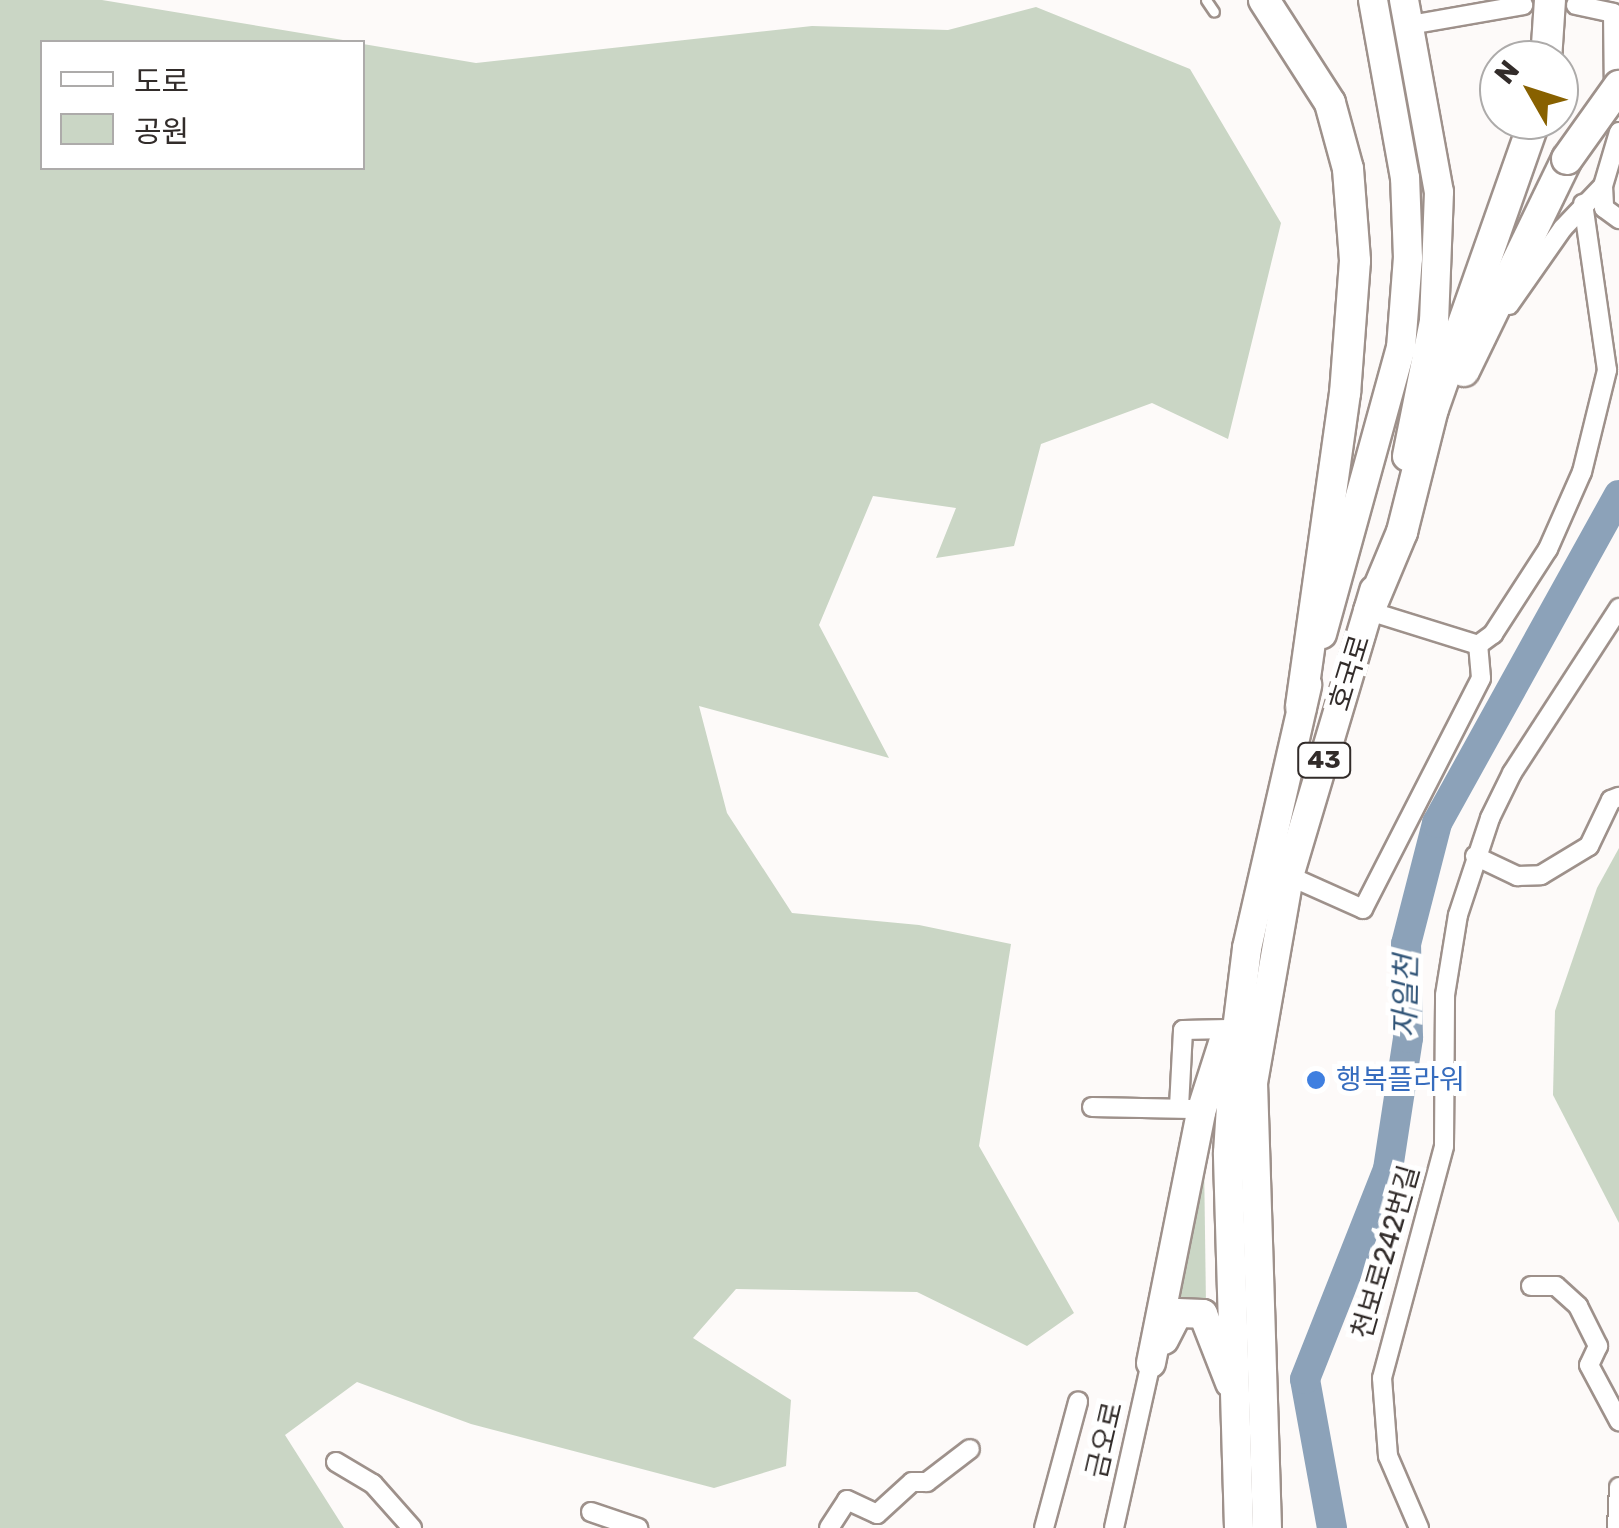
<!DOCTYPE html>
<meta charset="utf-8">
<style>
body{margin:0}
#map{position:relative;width:1619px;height:1528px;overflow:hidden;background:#fdfaf9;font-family:Rubik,"Noto Sans KR",sans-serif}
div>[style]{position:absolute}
.green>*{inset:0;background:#cad6c5}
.river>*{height:30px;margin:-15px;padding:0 15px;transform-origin:15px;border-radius:15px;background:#8ca2b9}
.roads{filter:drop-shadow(2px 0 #9e918b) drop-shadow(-2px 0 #9e918b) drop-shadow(0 2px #9e918b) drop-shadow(0 -2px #9e918b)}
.lane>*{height:9px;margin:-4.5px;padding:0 4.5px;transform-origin:4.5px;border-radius:4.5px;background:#fff}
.street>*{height:18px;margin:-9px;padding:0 9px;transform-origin:9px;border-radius:9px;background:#fff}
.primary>*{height:28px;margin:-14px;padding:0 14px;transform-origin:14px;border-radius:14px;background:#fff}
.highway>*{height:30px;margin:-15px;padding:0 15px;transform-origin:15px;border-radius:15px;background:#fff}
.bridges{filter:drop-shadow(2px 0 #9e918b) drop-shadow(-2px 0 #9e918b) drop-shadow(0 2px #9e918b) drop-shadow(0 -2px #9e918b)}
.highway-bridge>*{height:30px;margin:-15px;padding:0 15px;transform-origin:15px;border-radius:15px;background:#fff}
.dots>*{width:28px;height:28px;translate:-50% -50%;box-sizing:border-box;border:5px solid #fff;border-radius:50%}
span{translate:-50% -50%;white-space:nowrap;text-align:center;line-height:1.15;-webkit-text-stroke:10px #fff;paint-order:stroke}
.shield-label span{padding:2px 8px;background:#fff;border:2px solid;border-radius:8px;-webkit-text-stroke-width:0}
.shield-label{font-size:25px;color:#322c2a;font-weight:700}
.street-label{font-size:28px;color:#322c2a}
.shop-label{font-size:28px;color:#366cbe}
.left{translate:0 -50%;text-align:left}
.water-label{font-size:30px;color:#305477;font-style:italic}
.legend{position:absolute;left:40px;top:40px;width:325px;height:130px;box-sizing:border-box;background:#fff;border:2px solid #adabaa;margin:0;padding:12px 18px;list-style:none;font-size:30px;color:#322c2a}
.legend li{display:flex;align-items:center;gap:20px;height:50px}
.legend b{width:50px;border:2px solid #adabaa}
.north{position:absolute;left:1479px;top:40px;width:100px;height:100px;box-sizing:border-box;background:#fff;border:2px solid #adabaa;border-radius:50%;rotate:309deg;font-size:28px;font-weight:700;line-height:40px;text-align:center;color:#322c2a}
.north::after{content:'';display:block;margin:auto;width:35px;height:45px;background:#886100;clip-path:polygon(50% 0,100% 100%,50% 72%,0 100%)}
</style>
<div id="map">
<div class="green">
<div style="clip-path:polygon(0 0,102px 0,355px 42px,42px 42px,42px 168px,362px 168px,363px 44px,476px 63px,812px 26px,948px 30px,1036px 7px,1190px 69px,1281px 223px,1228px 439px,1152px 403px,1041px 444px,1014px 546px,936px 558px,956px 508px,873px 496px,819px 625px,889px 758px,699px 706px,727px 813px,792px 913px,919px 925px,1011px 944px,979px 1146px,1074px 1313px,1027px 1346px,917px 1292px,736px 1289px,693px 1338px,791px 1400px,786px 1466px,714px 1488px,471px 1424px,357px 1382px,285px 1435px,344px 1528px,0 1528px)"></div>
<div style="clip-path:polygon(1619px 848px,1619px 1223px,1553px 1095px,1555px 1011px,1597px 888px)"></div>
<div style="clip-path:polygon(1204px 1158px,1206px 1306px,1171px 1308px)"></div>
</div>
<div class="river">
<div style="left:1332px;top:1528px;width:151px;rotate:-100.3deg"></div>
<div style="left:1305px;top:1379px;width:226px;rotate:-68.4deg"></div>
<div style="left:1388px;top:1169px;width:133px;rotate:-81.3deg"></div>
<div style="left:1408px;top:1038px;width:94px;rotate:-91.2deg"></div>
<div style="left:1406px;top:944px;width:125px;rotate:-75.6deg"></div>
<div style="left:1437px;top:823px;width:375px;rotate:-61deg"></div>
</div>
<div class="roads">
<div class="lane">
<div style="left:1206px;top:0;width:14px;rotate:56deg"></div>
</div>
<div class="street">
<div style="left:1576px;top:5px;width:38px;rotate:12deg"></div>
<div style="left:1613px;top:13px;width:80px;rotate:89.3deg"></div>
<div style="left:1410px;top:25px;width:115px;rotate:-10deg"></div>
<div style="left:1619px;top:132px;width:56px;rotate:106.5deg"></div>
<div style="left:1603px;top:186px;width:22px;rotate:87deg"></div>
<div style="left:1604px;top:208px;width:19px;rotate:36deg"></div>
<div style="left:1509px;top:305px;width:94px;rotate:-55deg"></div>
<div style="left:1563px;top:228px;width:58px;rotate:-46.4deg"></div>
<div style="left:1369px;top:611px;width:114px;rotate:17.3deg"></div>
<div style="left:1478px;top:645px;width:19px;rotate:-36deg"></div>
<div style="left:1493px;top:634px;width:101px;rotate:-57.1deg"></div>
<div style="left:1548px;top:549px;width:84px;rotate:-66.2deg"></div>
<div style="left:1582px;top:472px;width:105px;rotate:-76.2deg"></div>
<div style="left:1607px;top:370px;width:168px;rotate:-98.2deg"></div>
<div style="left:1475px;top:856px;width:47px;rotate:25.5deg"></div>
<div style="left:1517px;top:876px;width:24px;rotate:-2deg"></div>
<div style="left:1541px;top:875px;width:56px;rotate:-31.1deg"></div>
<div style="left:1589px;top:846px;width:51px;rotate:-64.4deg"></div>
<div style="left:1611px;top:800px;width:9px;rotate:-21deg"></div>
<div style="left:1289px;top:876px;width:81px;rotate:24deg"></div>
<div style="left:1363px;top:909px;width:259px;rotate:-62.9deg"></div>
<div style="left:1481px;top:678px;width:33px;rotate:-95deg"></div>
<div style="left:1092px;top:1107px;width:99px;rotate:1.2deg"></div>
<div style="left:1179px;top:1107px;width:77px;rotate:-87deg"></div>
<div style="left:1183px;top:1030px;width:45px;rotate:-1.3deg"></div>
<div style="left:1531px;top:1286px;width:25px"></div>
<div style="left:1556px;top:1286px;width:30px;rotate:42deg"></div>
<div style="left:1578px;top:1306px;width:45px;rotate:63.4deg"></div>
<div style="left:1598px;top:1346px;width:21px;rotate:115deg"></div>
<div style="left:1589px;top:1365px;width:64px;rotate:61.8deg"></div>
<div style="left:336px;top:1462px;width:43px;rotate:30.7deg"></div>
<div style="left:373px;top:1484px;width:59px;rotate:48.4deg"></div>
<div style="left:591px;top:1512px;width:50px;rotate:18.8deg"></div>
<div style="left:829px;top:1528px;width:33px;rotate:-57deg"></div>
<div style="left:847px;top:1500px;width:33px;rotate:25deg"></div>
<div style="left:877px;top:1514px;width:47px;rotate:-42.4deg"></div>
<div style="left:912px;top:1482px;width:15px"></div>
<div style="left:927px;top:1482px;width:54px;rotate:-37.5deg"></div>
<div style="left:1044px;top:1528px;width:131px;rotate:-74.9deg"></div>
<div style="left:1114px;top:1528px;width:169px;rotate:-77.4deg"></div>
<div style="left:1419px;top:1528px;width:78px;rotate:-113.3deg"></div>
<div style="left:1388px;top:1456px;width:78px;rotate:-94.4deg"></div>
<div style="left:1382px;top:1378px;width:240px;rotate:-75deg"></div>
<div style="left:1444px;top:1146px;width:151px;rotate:-89.6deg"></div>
<div style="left:1445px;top:995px;width:81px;rotate:-80.8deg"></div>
<div style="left:1458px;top:915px;width:102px;rotate:-71.7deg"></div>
<div style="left:1490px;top:818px;width:50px;rotate:-63.9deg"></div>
<div style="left:1512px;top:773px;width:197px;rotate:-57deg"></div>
<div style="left:1617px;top:1528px;width:41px;rotate:-87.2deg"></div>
</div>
<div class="primary">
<div style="left:1404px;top:0;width:195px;rotate:79.7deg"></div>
<div style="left:1439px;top:192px;width:129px;rotate:92.2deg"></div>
<div style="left:1434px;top:321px;width:138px;rotate:101.3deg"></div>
<div style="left:1322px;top:634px;width:297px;rotate:-74.6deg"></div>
<div style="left:1401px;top:348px;width:90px;rotate:-85.6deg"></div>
<div style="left:1408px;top:258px;width:80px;rotate:-92.1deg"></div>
<div style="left:1405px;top:178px;width:181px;rotate:-100.2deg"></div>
<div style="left:1164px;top:1340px;width:30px;rotate:-63deg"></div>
<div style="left:1178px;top:1313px;width:25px;rotate:2deg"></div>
<div style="left:1203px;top:1314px;width:74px;rotate:68.6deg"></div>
<div style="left:1151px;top:1363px;width:256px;rotate:-78.7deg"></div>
<div style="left:1201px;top:1112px;width:79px;rotate:-72.3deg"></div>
<div style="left:1239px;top:1528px;width:375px;rotate:-91.7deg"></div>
<div style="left:1228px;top:1153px;width:107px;rotate:-86.3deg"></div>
<div style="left:1235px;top:1046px;width:99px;rotate:-83deg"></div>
<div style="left:1247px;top:948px;width:270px;rotate:-77.1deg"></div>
<div style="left:1267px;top:1528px;width:445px;rotate:-91.8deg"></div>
<div style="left:1253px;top:1083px;width:210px;rotate:-80.1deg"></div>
<div style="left:1289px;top:876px;width:298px;rotate:-73.4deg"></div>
</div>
<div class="highway">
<div style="left:1264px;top:0;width:122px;rotate:57.3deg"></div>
<div style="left:1330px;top:103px;width:68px;rotate:74.7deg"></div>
<div style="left:1348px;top:169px;width:92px;rotate:85.6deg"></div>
<div style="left:1355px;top:261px;width:132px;rotate:94.3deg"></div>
<div style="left:1345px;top:393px;width:317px;rotate:98deg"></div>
<div style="left:1546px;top:60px;width:60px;rotate:-86.2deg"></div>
<div style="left:1464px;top:371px;width:236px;rotate:-64.1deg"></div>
<div style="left:1369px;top:611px;width:86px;rotate:-67.3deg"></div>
<div style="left:1402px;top:532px;width:127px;rotate:-75.9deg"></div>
<div style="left:1433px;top:409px;width:306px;rotate:-70.6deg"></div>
</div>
</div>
<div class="bridges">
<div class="highway-bridge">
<div style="left:1567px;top:159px;width:90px;rotate:-54.5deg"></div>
</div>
</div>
<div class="dots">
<div style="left:1316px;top:1080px;background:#3f7fe0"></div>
</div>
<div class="shield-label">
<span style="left:1324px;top:760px">43</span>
</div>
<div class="street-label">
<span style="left:1350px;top:673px;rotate:-73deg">호국로</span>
<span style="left:1386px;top:1252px;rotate:-74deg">천보로242번길</span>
<span style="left:1105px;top:1440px;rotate:-77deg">금오로</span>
</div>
<div class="shop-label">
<span class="left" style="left:1336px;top:1080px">행복플라워</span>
</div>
<div class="water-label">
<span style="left:1406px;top:996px;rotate:-89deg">자일천</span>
</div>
<ul class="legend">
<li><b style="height:12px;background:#fff"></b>도로</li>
<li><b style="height:28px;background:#cad6c5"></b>공원</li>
</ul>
<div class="north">N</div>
</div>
